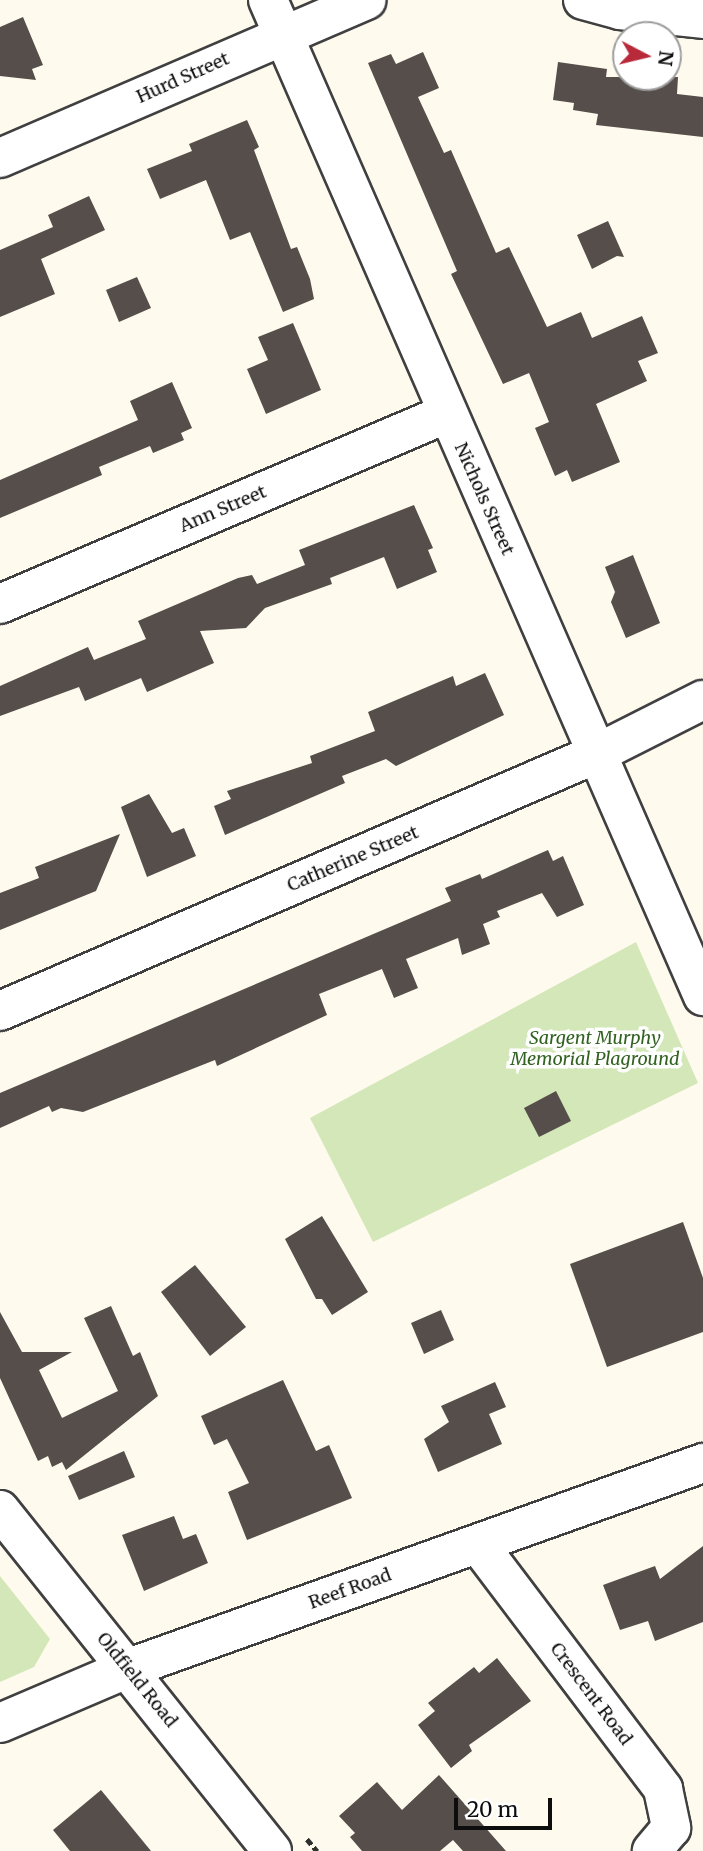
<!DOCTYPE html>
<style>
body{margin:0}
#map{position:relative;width:703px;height:1851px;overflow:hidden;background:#fefaee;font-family:Merriweather,serif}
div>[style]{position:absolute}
.green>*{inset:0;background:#d4e7b9}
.building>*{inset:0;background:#554e4a}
.path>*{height:4.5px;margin-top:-2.25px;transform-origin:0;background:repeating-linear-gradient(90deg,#2f2f2f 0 7px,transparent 0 10.5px)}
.roads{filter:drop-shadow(2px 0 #404040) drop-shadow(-2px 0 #404040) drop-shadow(0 2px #404040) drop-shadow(0 -2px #404040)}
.minor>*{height:38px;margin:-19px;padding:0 19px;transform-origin:19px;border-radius:19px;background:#fff}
span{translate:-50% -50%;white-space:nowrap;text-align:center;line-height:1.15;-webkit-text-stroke:7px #fff;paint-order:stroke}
.street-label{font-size:18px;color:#0d0d0d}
.park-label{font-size:18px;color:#326220;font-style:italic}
.north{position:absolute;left:612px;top:21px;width:70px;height:70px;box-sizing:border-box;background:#fff;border:2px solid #9e9e9e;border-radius:50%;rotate:97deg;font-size:19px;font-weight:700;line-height:28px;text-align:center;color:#0d0d0d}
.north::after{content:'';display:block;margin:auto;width:24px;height:32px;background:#b82a3a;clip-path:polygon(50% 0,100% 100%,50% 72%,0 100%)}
.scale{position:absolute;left:454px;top:1798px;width:98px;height:32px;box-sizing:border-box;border:4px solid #0d0d0d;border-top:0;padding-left:9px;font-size:21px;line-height:24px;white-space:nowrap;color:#0d0d0d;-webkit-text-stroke:5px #fff;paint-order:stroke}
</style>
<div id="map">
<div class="green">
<div style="clip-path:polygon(636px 942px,698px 1083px,373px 1242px,310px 1118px)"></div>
<div style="clip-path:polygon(0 1576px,50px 1639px,34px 1667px,0 1682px)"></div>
</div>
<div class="building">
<div style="clip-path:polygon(23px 17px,43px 65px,32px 69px,36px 80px,0 76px,0 27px)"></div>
<div style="clip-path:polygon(423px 52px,439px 88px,418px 97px,444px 153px,451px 150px,496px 253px,509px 247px,547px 327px,581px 312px,592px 338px,642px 316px,658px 353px,638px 361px,647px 381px,596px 404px,620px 462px,572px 482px,567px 470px,555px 476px,535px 428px,549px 422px,529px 373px,503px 384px,451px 274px,457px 271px,368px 63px,391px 54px,396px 64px)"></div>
<div style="clip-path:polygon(558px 62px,607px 69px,606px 77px,678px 77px,677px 94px,703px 97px,703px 137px,596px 125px,598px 114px,573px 110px,574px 103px,553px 100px)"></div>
<div style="clip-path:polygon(247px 120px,259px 147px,254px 150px,291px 249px,297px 247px,310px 279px,314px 299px,283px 312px,250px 232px,230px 240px,206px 180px,160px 199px,147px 169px,192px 151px,189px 144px)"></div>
<div style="clip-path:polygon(89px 196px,105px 230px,41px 259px,55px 294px,0 317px,0 250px,53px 227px,48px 215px)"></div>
<div style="clip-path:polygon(608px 221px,624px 257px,617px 256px,592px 269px,577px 235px)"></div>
<div style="clip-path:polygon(137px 277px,151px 308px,119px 322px,106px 290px)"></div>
<div style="clip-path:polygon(293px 323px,321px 390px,266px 414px,247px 369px,268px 360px,258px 337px)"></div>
<div style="clip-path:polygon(172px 382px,192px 428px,181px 433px,184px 440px,153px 453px,150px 446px,99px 467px,102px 475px,0 518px,0 480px,138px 420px,130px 401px)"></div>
<div style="clip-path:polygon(414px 505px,433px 548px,428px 550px,437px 572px,397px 589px,384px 557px,330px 578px,332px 584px,265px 608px,246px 628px,200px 631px,214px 663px,147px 692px,141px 678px,85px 701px,79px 687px,0 716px,0 686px,88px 647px,94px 660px,146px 639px,138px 621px,238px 578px,252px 575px,257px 584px,305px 565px,299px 550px)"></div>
<div style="clip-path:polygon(633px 555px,660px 623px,626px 638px,611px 602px,615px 592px,605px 567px)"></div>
<div style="clip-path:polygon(485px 673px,504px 715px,396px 766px,386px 759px,342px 776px,345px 783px,225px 835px,214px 806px,231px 799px,227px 791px,312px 763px,310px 756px,375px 731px,368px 712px,453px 676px,456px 686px)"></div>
<div style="clip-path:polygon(149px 794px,172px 833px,184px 828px,196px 856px,147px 877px,121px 807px)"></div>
<div style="clip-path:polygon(120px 834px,96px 891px,0 930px,0 893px,39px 878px,35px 867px)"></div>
<div style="clip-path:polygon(548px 850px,553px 861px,563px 856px,584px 905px,557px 917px,542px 893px,497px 911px,500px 917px,483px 924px,490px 944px,462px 955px,458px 938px,406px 959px,418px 988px,394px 998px,382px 969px,319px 994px,327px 1015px,217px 1066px,215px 1060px,83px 1112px,61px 1108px,52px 1112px,49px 1106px,0 1128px,0 1093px,451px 901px,445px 888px,480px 874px,482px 879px)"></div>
<div style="clip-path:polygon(556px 1091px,571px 1121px,539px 1137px,524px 1108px)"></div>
<div style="clip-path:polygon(322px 1216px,368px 1292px,332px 1315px,322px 1299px,316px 1299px,285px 1239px)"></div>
<div style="clip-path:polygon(683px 1222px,703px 1278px,703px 1332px,607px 1367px,570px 1264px)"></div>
<div style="clip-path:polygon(195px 1265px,246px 1327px,210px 1356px,161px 1292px)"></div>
<div style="clip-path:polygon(111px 1306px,133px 1356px,140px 1352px,158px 1396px,66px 1470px,62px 1462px,52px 1467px,48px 1456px,38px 1461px,0 1378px,0 1312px,22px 1352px,72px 1352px,39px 1370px,62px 1418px,118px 1391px,84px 1318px)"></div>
<div style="clip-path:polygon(441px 1310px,454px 1340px,424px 1354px,411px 1323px)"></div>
<div style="clip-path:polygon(283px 1380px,316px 1451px,329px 1445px,352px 1498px,247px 1540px,228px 1492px,249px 1483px,227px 1439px,214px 1445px,201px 1416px)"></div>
<div style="clip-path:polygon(495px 1382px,506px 1407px,489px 1414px,502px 1444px,438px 1472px,424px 1439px,449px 1422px,441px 1406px)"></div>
<div style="clip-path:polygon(124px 1451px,135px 1477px,79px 1500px,68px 1476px)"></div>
<div style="clip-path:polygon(174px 1516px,183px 1539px,196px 1534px,208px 1563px,144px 1591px,122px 1535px)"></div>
<div style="clip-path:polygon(703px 1546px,703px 1622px,655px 1641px,648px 1621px,620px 1630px,603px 1585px,655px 1566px,660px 1579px)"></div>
<div style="clip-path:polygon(497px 1658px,531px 1701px,469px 1745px,472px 1751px,451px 1768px,418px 1725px,435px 1711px,428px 1703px,474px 1667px,479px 1673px)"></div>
<div style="clip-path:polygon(439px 1775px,506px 1851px,463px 1851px,453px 1840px,440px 1851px,362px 1851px,350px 1837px,355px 1833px,339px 1816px,377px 1782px,402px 1810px)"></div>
<div style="clip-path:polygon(101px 1790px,151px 1851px,70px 1851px,53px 1830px)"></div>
</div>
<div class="path">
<div style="left:307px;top:1839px;width:16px;rotate:50deg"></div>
</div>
<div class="roads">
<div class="minor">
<div style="left:268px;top:0;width:1087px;rotate:66.41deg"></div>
<div style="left:583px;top:0;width:38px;rotate:15deg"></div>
<div style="left:620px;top:10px;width:83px;rotate:6.2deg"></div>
<div style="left:0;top:158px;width:399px;rotate:-23.3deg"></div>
<div style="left:0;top:604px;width:486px;rotate:-23.1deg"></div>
<div style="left:0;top:1011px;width:649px;rotate:-23.33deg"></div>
<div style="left:596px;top:754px;width:120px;rotate:-26.8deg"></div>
<div style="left:0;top:1510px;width:436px;rotate:51.4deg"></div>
<div style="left:478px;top:1544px;width:307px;rotate:52.9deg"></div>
<div style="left:663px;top:1789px;width:40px;rotate:78deg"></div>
<div style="left:671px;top:1828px;width:30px;rotate:130deg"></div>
<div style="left:0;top:1723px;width:140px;rotate:-23.1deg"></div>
<div style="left:129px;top:1668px;width:610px;rotate:-19.65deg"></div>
</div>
</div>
<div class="street-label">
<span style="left:183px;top:78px;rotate:-24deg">Hurd Street</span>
<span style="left:484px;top:499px;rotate:66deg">Nichols Street</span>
<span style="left:223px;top:509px;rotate:-23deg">Ann Street</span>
<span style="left:353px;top:859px;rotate:-23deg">Catherine Street</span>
<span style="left:350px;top:1589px;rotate:-20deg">Reef Road</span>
<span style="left:137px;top:1680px;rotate:51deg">Oldfield Road</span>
<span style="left:591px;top:1694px;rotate:53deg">Crescent Road</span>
</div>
<div class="park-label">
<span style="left:595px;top:1049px">Sargent Murphy<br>Memorial Plaground</span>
</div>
<div class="north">N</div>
<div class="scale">20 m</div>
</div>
